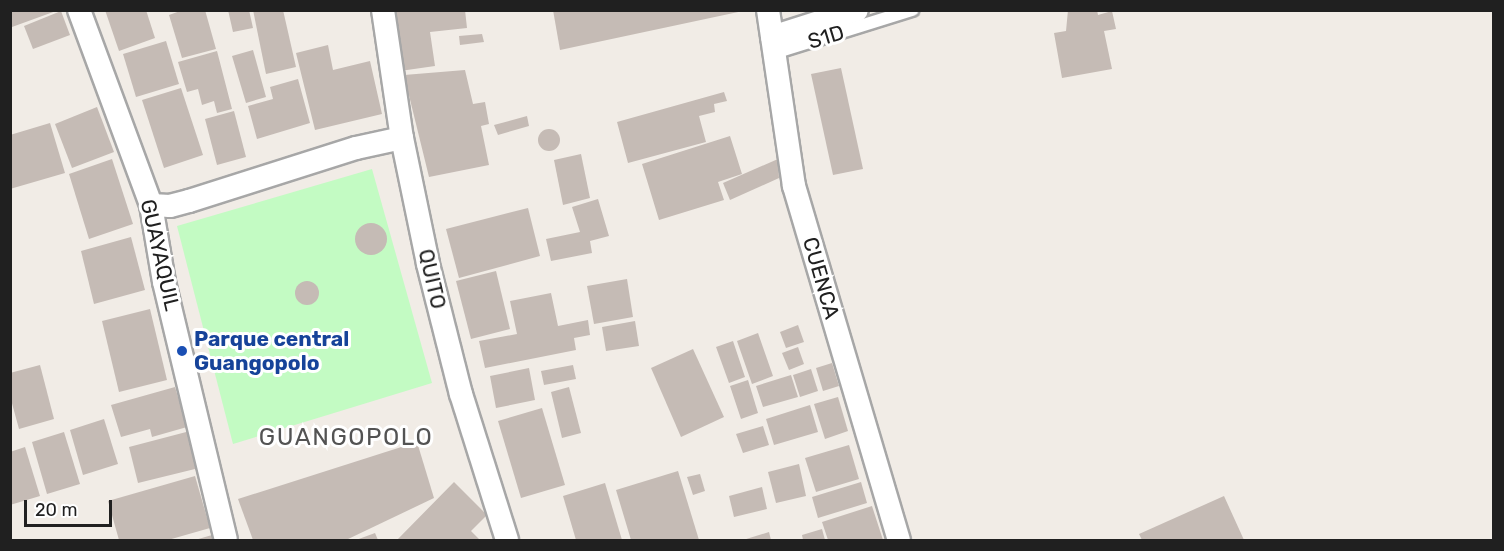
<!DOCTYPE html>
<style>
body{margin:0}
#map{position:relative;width:1504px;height:551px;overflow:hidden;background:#f1ece6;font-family:Rubik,sans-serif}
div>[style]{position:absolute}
.park>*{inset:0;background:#c3fbc3}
.building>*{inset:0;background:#c5bbb5}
.round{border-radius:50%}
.roads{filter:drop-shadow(2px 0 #a7a7a7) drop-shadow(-2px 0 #a7a7a7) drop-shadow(0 2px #a7a7a7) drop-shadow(0 -2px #a7a7a7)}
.lane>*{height:12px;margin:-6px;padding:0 6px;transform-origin:6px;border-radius:6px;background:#fff}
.street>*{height:22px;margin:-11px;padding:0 11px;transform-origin:11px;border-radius:11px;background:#fff}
.dots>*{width:16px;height:16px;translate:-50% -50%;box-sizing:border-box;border:3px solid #fff;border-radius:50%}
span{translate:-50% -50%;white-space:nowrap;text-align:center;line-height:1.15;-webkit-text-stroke:6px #fff;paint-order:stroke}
.street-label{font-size:21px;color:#202020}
.transit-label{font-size:21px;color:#164399;font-weight:700}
.left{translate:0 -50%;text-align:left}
.quarter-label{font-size:24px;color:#535353;letter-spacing:1.5px}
.frame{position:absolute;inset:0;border:12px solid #202020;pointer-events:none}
.scale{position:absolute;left:24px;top:500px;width:88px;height:27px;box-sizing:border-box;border:3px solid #202020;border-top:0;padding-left:8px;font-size:18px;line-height:21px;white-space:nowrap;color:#202020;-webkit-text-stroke:4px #fff;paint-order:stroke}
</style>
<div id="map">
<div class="park">
<div style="clip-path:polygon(372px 169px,432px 383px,233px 444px,177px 226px)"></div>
</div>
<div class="building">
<div style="clip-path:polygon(10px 10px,56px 10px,56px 11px,12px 27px)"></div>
<div style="clip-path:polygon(105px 10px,146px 10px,155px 38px,119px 51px)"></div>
<div style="clip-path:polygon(183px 10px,205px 10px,216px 49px,182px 58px,169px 15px)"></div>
<div style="clip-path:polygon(228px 10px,249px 10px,253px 28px,233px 32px)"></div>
<div style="clip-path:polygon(253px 10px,283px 10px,296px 67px,266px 74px)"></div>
<div style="clip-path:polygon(392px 10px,465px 10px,467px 28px,430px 32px,435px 66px,400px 71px)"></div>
<div style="clip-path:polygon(553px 10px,743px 10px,743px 11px,560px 50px)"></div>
<div style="clip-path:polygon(1068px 10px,1097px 10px,1098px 15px,1112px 11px,1116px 29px,1104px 31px,1112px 69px,1062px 78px,1054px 33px,1066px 31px)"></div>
<div style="clip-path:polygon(61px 11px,70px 35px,33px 49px,24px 26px)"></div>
<div style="clip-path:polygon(482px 34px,484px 42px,460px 45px,459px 36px)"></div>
<div style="clip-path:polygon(166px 41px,179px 84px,136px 97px,123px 54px)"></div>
<div style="clip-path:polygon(328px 45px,333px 70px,370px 61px,382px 114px,315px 130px,296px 53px)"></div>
<div style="clip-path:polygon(253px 50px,266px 97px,246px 103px,232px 56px)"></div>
<div style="clip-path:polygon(217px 51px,232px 109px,217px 113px,214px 101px,202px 105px,198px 89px,187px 92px,178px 62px)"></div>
<div style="clip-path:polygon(841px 68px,863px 169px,833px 175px,811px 74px)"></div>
<div style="clip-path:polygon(465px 70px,473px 104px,485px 102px,489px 124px,481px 126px,489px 165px,429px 177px,404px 75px)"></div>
<div style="clip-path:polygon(298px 79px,310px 123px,257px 139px,248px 106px,273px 99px,270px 87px)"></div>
<div style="clip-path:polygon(181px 88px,203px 155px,164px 168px,142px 100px)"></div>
<div style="clip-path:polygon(724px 92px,727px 101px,714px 104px,715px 112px,699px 116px,706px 142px,628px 163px,617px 122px)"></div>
<div style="clip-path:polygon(97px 107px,114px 152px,72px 168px,55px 124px)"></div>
<div style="clip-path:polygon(234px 111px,246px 157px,217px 165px,205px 119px)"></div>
<div style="clip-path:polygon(527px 116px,529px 126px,498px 135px,494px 125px)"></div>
<div style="clip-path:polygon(50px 123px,65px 173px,10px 189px,10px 135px)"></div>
<div class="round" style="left:538px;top:129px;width:22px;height:22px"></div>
<div style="clip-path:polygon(730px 136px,742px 174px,718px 182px,724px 200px,659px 220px,642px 164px)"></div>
<div style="clip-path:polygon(581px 154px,590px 198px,563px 205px,554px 160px)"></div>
<div style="clip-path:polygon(112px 159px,133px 224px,89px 239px,69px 174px)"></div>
<div style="clip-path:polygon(778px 159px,779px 178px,730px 200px,723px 183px)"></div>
<div style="clip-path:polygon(598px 199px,609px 236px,590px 241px,592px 253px,551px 261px,546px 239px,580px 232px,572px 207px)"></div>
<div style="clip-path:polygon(528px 208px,540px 256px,459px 278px,446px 229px)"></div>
<div class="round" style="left:355px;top:223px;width:32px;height:32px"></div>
<div style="clip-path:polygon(131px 237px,145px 290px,94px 304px,81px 251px)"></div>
<div style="clip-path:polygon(496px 271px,510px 329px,471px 339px,456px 281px)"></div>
<div style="clip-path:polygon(627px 279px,633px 317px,594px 324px,587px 286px)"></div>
<div class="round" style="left:295px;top:281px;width:24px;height:24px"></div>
<div style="clip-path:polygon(551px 293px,558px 326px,588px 320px,590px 335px,574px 338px,576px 350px,485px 368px,479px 341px,517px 334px,510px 301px)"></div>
<div style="clip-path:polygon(150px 309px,167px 380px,119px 392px,102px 321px)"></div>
<div style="clip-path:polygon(635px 321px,639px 346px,606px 351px,602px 327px)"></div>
<div style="clip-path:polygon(798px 325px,804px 342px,786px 348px,780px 332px)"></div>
<div style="clip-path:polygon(758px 333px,773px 376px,752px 384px,737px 341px)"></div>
<div style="clip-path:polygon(733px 341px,745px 377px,729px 383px,716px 347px)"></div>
<div style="clip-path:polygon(798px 347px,804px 364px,789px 370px,782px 353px)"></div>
<div style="clip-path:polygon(693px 349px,724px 417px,681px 437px,651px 368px)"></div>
<div style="clip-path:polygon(832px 363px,839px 386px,823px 391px,816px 368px)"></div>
<div style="clip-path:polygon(40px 365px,54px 419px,19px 429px,10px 396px,10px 373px)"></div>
<div style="clip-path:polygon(573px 365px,576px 379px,544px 385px,541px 371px)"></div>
<div style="clip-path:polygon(529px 368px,535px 400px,496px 408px,490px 376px)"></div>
<div style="clip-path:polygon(811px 369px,818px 391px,800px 397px,793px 375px)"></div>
<div style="clip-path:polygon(791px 375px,798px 397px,763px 407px,756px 386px)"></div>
<div style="clip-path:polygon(748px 380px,758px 413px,741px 419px,730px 386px)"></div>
<div style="clip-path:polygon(175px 387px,187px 427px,152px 437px,150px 429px,121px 437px,111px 405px)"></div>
<div style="clip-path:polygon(569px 387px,581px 433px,562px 438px,551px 392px)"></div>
<div style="clip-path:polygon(838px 397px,848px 431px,825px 439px,814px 404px)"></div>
<div style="clip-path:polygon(810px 405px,818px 432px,774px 445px,766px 419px)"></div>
<div style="clip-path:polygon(542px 408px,565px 485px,521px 498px,498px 421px)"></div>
<div style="clip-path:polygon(104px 419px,118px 464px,83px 475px,70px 430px)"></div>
<div style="clip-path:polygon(763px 426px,769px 445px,743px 453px,736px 434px)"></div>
<div style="clip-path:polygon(190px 431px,199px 468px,138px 483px,129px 447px)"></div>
<div style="clip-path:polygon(64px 432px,80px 484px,47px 494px,32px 442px)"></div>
<div style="clip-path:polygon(417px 442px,434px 498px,346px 540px,253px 540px,238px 499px)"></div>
<div style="clip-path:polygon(849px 445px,859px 479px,816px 492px,805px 458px)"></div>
<div style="clip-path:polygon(25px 447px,40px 496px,10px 505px,10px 452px)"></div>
<div style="clip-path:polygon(799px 464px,806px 496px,776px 503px,768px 472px)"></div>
<div style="clip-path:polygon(678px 471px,699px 540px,631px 540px,616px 490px)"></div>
<div style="clip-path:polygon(700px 474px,705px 491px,693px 495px,687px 477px)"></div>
<div style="clip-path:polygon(195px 476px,210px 528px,168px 540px,119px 540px,108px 501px)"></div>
<div style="clip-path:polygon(454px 482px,487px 515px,471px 531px,480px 540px,397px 540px)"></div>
<div style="clip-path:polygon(861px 482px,867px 503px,818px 518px,812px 497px)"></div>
<div style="clip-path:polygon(605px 483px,622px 540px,576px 540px,563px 496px)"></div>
<div style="clip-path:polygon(762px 487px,767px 509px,734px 517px,729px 496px)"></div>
<div style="clip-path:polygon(1224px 496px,1244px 540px,1142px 540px,1139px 534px)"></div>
<div style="clip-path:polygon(872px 506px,883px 540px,828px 540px,822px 522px)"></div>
<div style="clip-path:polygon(822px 529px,825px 540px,803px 540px,802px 535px)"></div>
<div style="clip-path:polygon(769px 532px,771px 540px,743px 540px)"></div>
<div style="clip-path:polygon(375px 533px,378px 540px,356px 540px)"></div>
<div style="clip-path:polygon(212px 535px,213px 540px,195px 540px)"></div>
</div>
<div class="roads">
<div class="lane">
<div style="left:774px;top:53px;width:145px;rotate:-17.3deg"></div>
</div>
<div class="street">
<div style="left:79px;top:10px;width:208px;rotate:69.7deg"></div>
<div style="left:151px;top:205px;width:78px;rotate:80.4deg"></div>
<div style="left:164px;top:282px;width:265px;rotate:76.5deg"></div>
<div style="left:383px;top:10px;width:129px;rotate:81.6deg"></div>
<div style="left:402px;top:138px;width:129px;rotate:78.3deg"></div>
<div style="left:428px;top:264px;width:134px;rotate:75.8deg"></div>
<div style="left:461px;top:394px;width:153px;rotate:72.5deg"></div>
<div style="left:768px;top:10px;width:178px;rotate:81.6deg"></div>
<div style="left:794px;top:186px;width:369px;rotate:73.5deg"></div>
<div style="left:772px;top:37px;width:89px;rotate:-17.6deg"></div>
<div style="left:151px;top:205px;width:19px;rotate:3deg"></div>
<div style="left:170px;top:206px;width:20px;rotate:-15deg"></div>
<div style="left:189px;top:201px;width:175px;rotate:-17.6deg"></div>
<div style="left:356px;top:148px;width:47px;rotate:-12.3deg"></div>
</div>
</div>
<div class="dots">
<div style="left:182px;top:351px;background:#1a4fb4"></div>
</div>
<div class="street-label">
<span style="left:826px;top:37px;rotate:-17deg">S1D</span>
<span style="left:160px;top:255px;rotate:77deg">GUAYAQUIL</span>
<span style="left:821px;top:278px;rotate:74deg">CUENCA</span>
<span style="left:432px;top:279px;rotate:77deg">QUITO</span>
</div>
<div class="transit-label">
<span class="left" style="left:194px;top:351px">Parque central<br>Guangopolo</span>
</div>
<div class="quarter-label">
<span style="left:346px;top:438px">GUANGOPOLO</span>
</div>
<div class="frame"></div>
<div class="scale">20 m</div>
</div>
